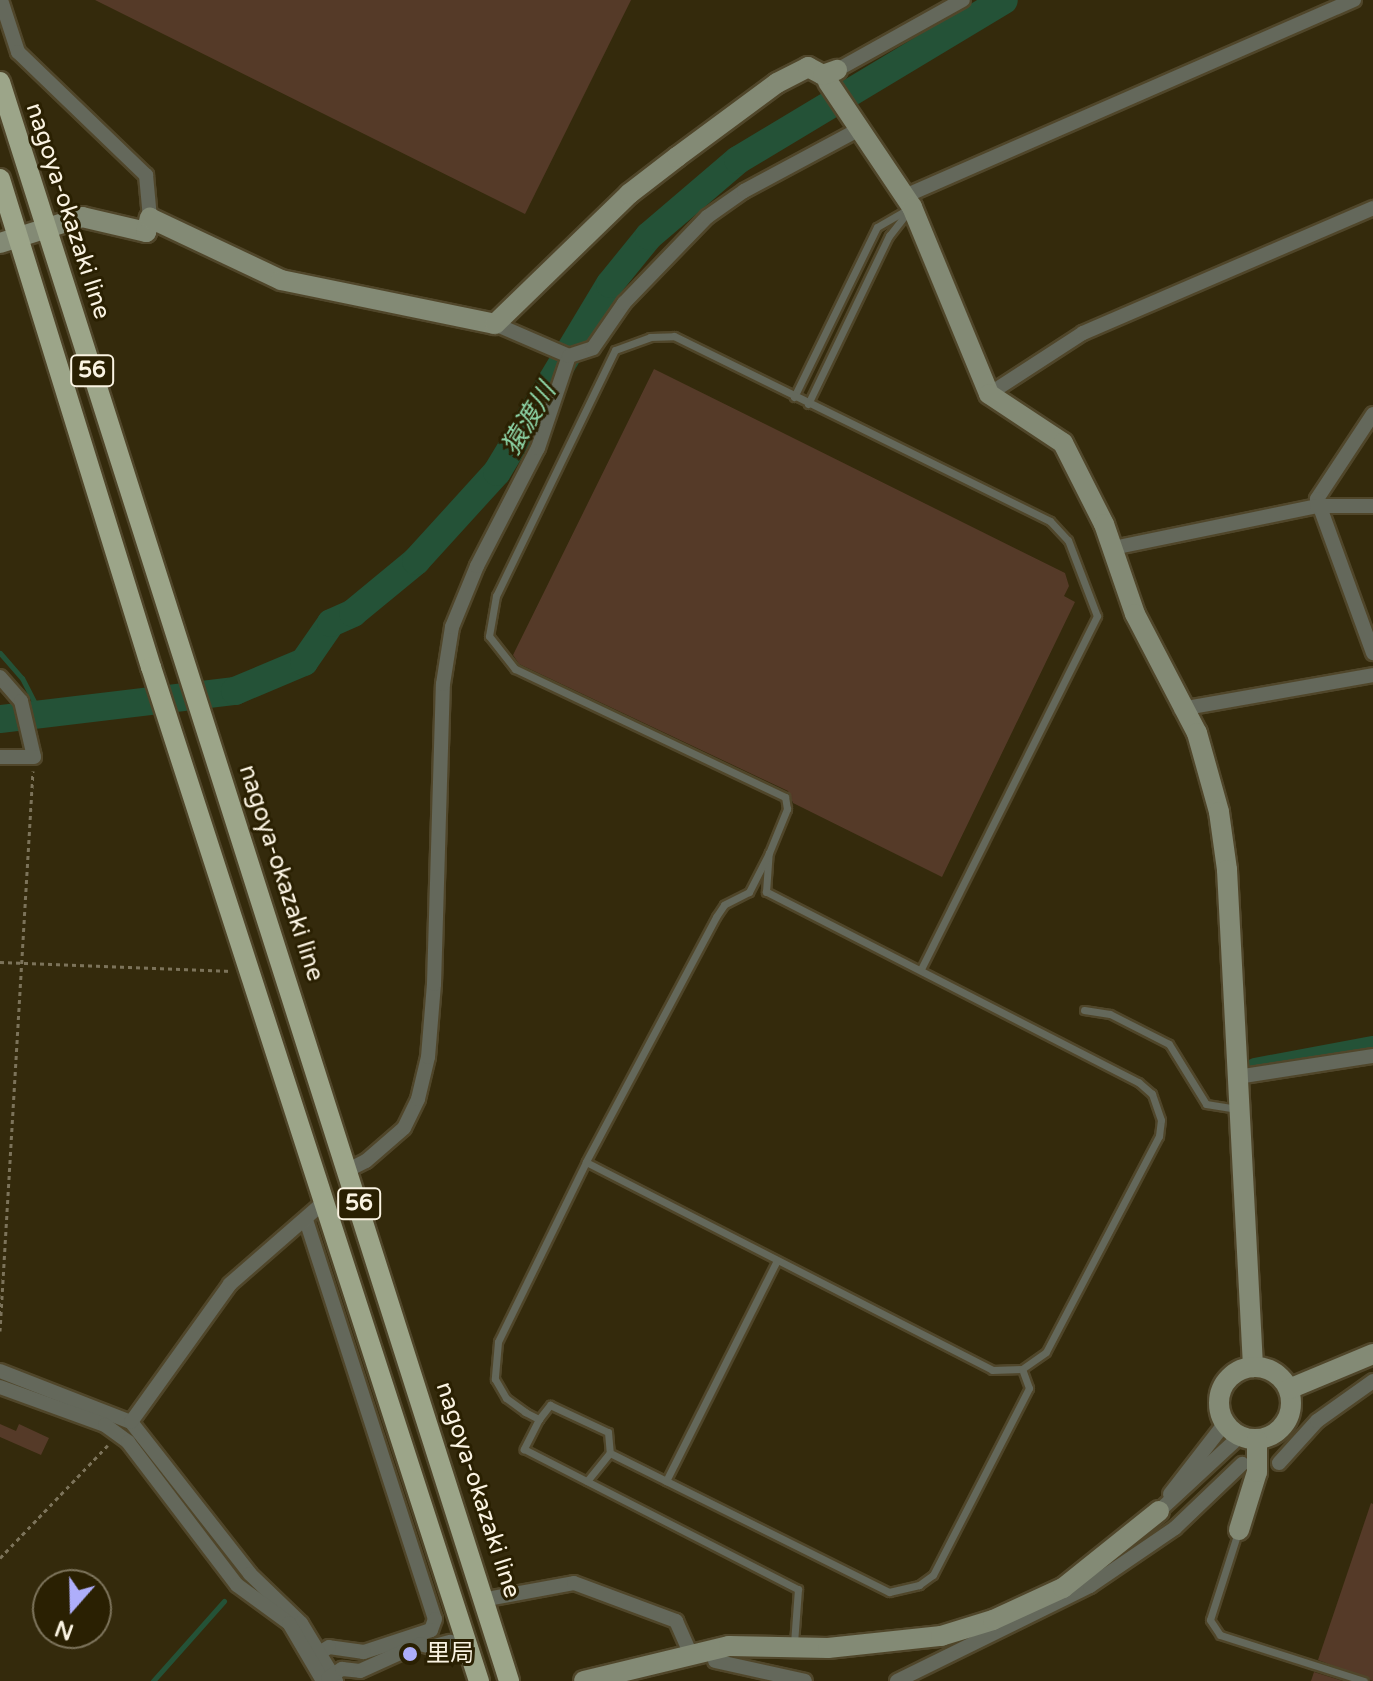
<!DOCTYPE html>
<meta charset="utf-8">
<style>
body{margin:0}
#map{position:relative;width:1373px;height:1681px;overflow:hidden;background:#342a0c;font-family:"Varela Round","Noto Sans JP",sans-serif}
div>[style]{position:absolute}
.stream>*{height:5px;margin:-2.5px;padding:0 2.5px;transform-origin:2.5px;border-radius:2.5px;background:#245237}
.canal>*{height:16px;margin:-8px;padding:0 8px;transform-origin:8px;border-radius:8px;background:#245237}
.river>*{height:28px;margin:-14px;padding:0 14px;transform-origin:14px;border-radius:14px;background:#245237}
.building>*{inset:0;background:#553a28}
.path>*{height:3px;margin-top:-1.5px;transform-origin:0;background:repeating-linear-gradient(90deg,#7c735a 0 4px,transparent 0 8px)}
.roads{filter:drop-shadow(2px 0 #50462a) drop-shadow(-2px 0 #50462a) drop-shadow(0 2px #50462a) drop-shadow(0 -2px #50462a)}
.lane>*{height:7px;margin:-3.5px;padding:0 3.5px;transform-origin:3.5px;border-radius:3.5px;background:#64685b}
.street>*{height:14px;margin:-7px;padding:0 7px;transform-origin:7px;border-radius:7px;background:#64685b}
.secondary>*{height:20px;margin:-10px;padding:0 10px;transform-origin:10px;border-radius:10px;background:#838a75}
.secondary>.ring{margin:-10px;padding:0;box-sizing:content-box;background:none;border:20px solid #838a75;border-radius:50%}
.primary>*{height:20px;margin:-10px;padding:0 10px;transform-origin:10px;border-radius:10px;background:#9ca589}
.dots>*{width:22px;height:22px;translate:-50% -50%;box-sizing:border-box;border:4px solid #2a2002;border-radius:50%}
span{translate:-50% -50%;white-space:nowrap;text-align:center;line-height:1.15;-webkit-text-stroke:6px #2a2002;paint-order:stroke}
.shield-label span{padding:2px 6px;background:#2a2002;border:2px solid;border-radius:6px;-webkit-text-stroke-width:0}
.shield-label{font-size:22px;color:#faf3e2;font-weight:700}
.street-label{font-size:24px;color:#faf3e2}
.poi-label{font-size:24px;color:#faf3e2}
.left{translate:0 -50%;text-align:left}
.water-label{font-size:26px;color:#8ed7a9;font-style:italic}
.north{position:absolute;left:32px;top:1569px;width:80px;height:80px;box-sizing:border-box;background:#2a2002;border:2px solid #7d745c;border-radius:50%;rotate:200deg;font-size:22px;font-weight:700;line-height:32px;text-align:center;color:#faf3e2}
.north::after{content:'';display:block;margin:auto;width:28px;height:36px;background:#aeaefb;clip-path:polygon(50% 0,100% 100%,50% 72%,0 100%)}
</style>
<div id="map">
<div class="stream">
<div style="left:0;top:653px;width:33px;rotate:49deg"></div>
<div style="left:22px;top:678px;width:44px;rotate:62.9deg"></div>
<div style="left:153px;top:1681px;width:107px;rotate:-48.4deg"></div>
</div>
<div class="canal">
<div style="left:1254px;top:1066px;width:121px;rotate:-10.5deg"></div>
</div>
<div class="river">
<div style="left:0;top:719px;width:237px;rotate:-6.8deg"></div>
<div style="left:235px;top:691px;width:75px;rotate:-22.8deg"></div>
<div style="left:304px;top:662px;width:47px;rotate:-55.3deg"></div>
<div style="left:331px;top:623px;width:24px;rotate:-24deg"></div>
<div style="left:353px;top:613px;width:82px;rotate:-39.5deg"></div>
<div style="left:416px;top:561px;width:120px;rotate:-47.7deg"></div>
<div style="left:497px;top:472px;width:219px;rotate:-59deg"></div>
<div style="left:610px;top:284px;width:62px;rotate:-50.9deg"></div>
<div style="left:649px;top:236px;width:117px;rotate:-40.5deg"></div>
<div style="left:738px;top:160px;width:310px;rotate:-31deg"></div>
</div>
<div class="building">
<div style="clip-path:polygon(95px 0,631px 0,525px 214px)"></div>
<div style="clip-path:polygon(654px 369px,1065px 573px,1069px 586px,1064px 596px,1075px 602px,942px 877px,793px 803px,788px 791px,519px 664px,513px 655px)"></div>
<div style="clip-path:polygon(0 1424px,16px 1431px,19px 1424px,49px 1438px,41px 1455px,0 1437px)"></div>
<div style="clip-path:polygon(1371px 1503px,1373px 1504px,1373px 1681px,1318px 1660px)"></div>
<div style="clip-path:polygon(1314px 1672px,1343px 1681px,1311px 1681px)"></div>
</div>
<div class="path">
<div style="left:0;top:962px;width:232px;rotate:2.2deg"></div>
<div style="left:0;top:1331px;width:561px;rotate:-86.63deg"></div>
<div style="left:0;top:1558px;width:156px;rotate:-46.3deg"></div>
</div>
<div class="roads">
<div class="lane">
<div style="left:794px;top:397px;width:189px;rotate:-64deg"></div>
<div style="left:877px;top:227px;width:38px;rotate:-30deg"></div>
<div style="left:808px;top:404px;width:187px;rotate:-64.3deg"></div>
<div style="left:889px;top:236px;width:31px;rotate:-52deg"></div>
<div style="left:769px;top:853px;width:48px;rotate:-67.8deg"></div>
<div style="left:787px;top:809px;width:12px;rotate:-99deg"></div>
<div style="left:785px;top:797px;width:299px;rotate:-154.6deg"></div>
<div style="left:515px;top:669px;width:42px;rotate:-128.2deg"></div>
<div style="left:489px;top:636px;width:41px;rotate:-80.1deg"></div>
<div style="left:496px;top:596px;width:273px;rotate:-64.2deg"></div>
<div style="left:615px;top:350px;width:37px;rotate:-20deg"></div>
<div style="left:650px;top:337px;width:24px;rotate:-2deg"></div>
<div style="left:674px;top:336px;width:419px;rotate:26.2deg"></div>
<div style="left:1050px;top:521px;width:26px;rotate:47deg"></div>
<div style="left:1068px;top:540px;width:81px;rotate:69.1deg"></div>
<div style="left:1097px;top:616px;width:394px;rotate:116.5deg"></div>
<div style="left:1084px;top:1010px;width:26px;rotate:9deg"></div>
<div style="left:1110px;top:1014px;width:66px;rotate:27deg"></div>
<div style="left:1169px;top:1044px;width:70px;rotate:58.3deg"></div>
<div style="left:1206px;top:1104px;width:30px;rotate:9deg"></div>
<div style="left:586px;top:1162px;width:456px;rotate:27.1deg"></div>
<div style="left:992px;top:1370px;width:30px;rotate:-2deg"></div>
<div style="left:1022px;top:1369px;width:29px;rotate:-35deg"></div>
<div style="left:1046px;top:1352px;width:244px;rotate:-62.4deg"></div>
<div style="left:1159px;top:1136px;width:16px;rotate:-83deg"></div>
<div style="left:1161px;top:1120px;width:28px;rotate:-109deg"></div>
<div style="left:1152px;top:1094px;width:18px;rotate:-139deg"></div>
<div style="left:1138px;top:1082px;width:418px;rotate:-152.9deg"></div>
<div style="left:766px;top:892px;width:39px;rotate:-86deg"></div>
<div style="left:769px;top:853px;width:44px;rotate:117.1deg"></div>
<div style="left:749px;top:892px;width:28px;rotate:153deg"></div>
<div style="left:724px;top:905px;width:14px;rotate:124deg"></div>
<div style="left:716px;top:917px;width:277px;rotate:118deg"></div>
<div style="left:586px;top:1162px;width:200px;rotate:116.1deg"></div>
<div style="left:498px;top:1342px;width:37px;rotate:95deg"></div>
<div style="left:495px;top:1379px;width:22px;rotate:60deg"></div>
<div style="left:506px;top:1398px;width:24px;rotate:36deg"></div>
<div style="left:525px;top:1412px;width:16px;rotate:27deg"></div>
<div style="left:539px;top:1419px;width:18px;rotate:-52deg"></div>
<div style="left:550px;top:1405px;width:64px;rotate:25deg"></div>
<div style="left:608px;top:1432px;width:21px;rotate:85deg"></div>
<div style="left:610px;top:1453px;width:312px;rotate:26.5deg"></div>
<div style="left:889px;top:1592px;width:31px;rotate:-13deg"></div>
<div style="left:919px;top:1585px;width:17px;rotate:-36deg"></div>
<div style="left:933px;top:1575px;width:210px;rotate:-62.8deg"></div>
<div style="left:1029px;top:1388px;width:20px;rotate:-110deg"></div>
<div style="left:539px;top:1419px;width:34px;rotate:117deg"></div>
<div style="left:524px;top:1449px;width:308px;rotate:27.1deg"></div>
<div style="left:798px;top:1589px;width:55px;rotate:94.2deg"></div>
<div style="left:587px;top:1481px;width:36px;rotate:-51deg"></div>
<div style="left:666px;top:1481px;width:247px;rotate:-63.3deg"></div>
<div style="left:1238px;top:1532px;width:92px;rotate:107.7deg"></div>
<div style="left:1210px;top:1620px;width:18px;rotate:56deg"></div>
<div style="left:1220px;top:1635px;width:151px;rotate:17.7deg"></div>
</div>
<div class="street">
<div style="left:1px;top:0;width:55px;rotate:71.9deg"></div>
<div style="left:18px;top:52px;width:178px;rotate:43.9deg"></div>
<div style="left:146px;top:175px;width:43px;rotate:84.7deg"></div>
<div style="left:837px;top:70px;width:144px;rotate:-29.1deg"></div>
<div style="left:905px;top:196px;width:490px;rotate:-23.6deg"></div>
<div style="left:495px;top:324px;width:81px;rotate:23.4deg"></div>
<div style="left:989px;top:394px;width:112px;rotate:-33deg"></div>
<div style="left:1083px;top:333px;width:316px;rotate:-23.3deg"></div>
<div style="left:1373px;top:414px;width:102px;rotate:123.4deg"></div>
<div style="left:1317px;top:499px;width:164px;rotate:70deg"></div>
<div style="left:1113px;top:548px;width:208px;rotate:-11.6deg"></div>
<div style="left:1317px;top:506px;width:56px"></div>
<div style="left:0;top:677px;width:32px;rotate:49deg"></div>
<div style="left:21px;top:701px;width:57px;rotate:76.9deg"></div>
<div style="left:34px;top:757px;width:34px;rotate:180deg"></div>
<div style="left:1181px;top:709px;width:195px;rotate:-10deg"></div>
<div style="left:1237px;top:1077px;width:138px;rotate:-8.8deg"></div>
<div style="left:348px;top:1170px;width:20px;rotate:-27deg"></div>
<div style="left:366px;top:1161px;width:50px;rotate:-41deg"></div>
<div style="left:404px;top:1128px;width:32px;rotate:-64deg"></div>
<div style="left:418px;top:1099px;width:43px;rotate:-76.6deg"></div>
<div style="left:428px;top:1057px;width:73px;rotate:-85.3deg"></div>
<div style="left:434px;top:984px;width:300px;rotate:-88.3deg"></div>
<div style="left:443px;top:684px;width:58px;rotate:-81deg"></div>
<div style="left:452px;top:627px;width:66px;rotate:-67.7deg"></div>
<div style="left:477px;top:566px;width:133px;rotate:-62.7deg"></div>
<div style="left:538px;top:448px;width:97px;rotate:-71.4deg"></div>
<div style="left:569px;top:356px;width:25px;rotate:-18deg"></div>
<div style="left:593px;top:348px;width:55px;rotate:-55.4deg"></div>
<div style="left:624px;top:303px;width:120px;rotate:-46deg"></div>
<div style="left:707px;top:217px;width:45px;rotate:-35.1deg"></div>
<div style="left:744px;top:191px;width:129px;rotate:-28.2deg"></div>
<div style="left:306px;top:1220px;width:419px;rotate:72.1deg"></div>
<div style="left:435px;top:1619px;width:12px;rotate:110deg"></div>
<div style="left:431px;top:1630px;width:71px;rotate:161.8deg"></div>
<div style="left:364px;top:1652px;width:35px;rotate:-172deg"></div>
<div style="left:329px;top:1647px;width:12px;rotate:149deg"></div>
<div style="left:0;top:1371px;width:141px;rotate:21.3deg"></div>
<div style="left:131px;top:1422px;width:193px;rotate:51.9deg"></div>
<div style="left:250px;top:1574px;width:71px;rotate:43.9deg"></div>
<div style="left:301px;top:1623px;width:68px;rotate:58.9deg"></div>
<div style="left:0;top:1387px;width:112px;rotate:19.9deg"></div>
<div style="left:105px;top:1425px;width:29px;rotate:36deg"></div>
<div style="left:128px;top:1442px;width:180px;rotate:52.7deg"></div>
<div style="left:237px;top:1585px;width:64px;rotate:36.2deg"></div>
<div style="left:289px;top:1623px;width:67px;rotate:59.6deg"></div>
<div style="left:131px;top:1422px;width:170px;rotate:-54.3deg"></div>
<div style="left:230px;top:1284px;width:123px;rotate:-41.1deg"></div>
<div style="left:1279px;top:1463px;width:57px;rotate:-47.9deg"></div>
<div style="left:1317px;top:1421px;width:69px;rotate:-35.5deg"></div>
<div style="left:1170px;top:1494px;width:90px;rotate:-52.2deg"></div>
<div style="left:1159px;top:1511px;width:110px;rotate:-42.8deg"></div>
<div style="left:487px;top:1599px;width:88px;rotate:-10.4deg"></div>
<div style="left:574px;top:1583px;width:109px;rotate:20.4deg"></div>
<div style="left:676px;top:1621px;width:34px;rotate:66deg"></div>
<div style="left:715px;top:1661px;width:92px;rotate:12.5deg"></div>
<div style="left:328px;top:1678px;width:17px;rotate:-33deg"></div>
<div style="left:342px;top:1669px;width:18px;rotate:6deg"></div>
<div style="left:360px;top:1671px;width:66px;rotate:-24.2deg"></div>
<div style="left:420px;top:1644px;width:11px;rotate:15deg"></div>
<div style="left:431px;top:1647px;width:20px;rotate:-15deg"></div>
<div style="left:897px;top:1681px;width:215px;rotate:-26.2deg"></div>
<div style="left:1090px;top:1586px;width:103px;rotate:-34.3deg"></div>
<div style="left:1175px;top:1528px;width:93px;rotate:-43.7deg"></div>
</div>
<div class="secondary">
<div style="left:828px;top:82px;width:151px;rotate:56.1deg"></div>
<div style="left:912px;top:207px;width:202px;rotate:67.6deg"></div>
<div style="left:989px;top:394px;width:89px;rotate:33.5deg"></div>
<div style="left:1063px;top:443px;width:91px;rotate:63.2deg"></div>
<div style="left:1104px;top:524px;width:95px;rotate:71deg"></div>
<div style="left:1135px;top:614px;width:134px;rotate:62.5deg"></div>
<div style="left:1197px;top:733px;width:82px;rotate:74.4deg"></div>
<div style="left:1219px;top:812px;width:59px;rotate:82.1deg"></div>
<div style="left:1227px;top:870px;width:498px;rotate:87deg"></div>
<div style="left:0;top:243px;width:86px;rotate:-17.6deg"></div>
<div style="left:82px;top:217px;width:66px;rotate:13.2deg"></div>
<div style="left:146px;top:232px;width:15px;rotate:-74deg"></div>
<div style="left:150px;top:218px;width:145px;rotate:25.3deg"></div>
<div style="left:281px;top:280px;width:218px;rotate:11.6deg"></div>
<div style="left:495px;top:324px;width:187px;rotate:-44.1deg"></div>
<div style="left:629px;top:194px;width:61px;rotate:-37.6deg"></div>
<div style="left:677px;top:157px;width:124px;rotate:-36.5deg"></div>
<div style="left:777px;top:83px;width:35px;rotate:-27deg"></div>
<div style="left:808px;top:67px;width:17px;rotate:28deg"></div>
<div style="left:823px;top:75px;width:15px;rotate:-20deg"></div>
<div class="ring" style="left:1219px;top:1367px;width:52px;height:52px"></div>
<div style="left:1289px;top:1389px;width:91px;rotate:-22.6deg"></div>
<div style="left:1239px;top:1530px;width:61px;rotate:-72.8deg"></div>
<div style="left:1257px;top:1472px;width:32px;rotate:-90deg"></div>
<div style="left:584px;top:1681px;width:149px;rotate:-13.6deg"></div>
<div style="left:729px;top:1646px;width:99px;rotate:1.2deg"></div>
<div style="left:828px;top:1648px;width:114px;rotate:-6.1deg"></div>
<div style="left:941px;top:1636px;width:54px;rotate:-17.1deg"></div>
<div style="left:993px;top:1620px;width:77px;rotate:-24.6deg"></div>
<div style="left:1063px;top:1588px;width:123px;rotate:-38.7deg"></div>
</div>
<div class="primary">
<div style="left:0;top:82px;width:1678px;rotate:72.34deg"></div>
<div style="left:0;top:179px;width:511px;rotate:72.81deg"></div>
<div style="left:151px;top:667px;width:1066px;rotate:72.08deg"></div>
</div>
</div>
<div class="dots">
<div style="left:410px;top:1654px;background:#aeaefb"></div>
</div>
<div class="shield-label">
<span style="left:92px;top:371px">56</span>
<span style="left:359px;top:1204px">56</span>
</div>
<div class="street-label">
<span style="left:68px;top:211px;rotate:72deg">nagoya-okazaki line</span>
<span style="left:281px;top:873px;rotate:72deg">nagoya-okazaki line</span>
<span style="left:478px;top:1490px;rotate:72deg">nagoya-okazaki line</span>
</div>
<div class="poi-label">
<span class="left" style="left:426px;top:1654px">里局</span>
</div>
<div class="water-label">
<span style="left:529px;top:419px;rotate:-59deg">猿渡川</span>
</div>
<div class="north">N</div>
</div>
